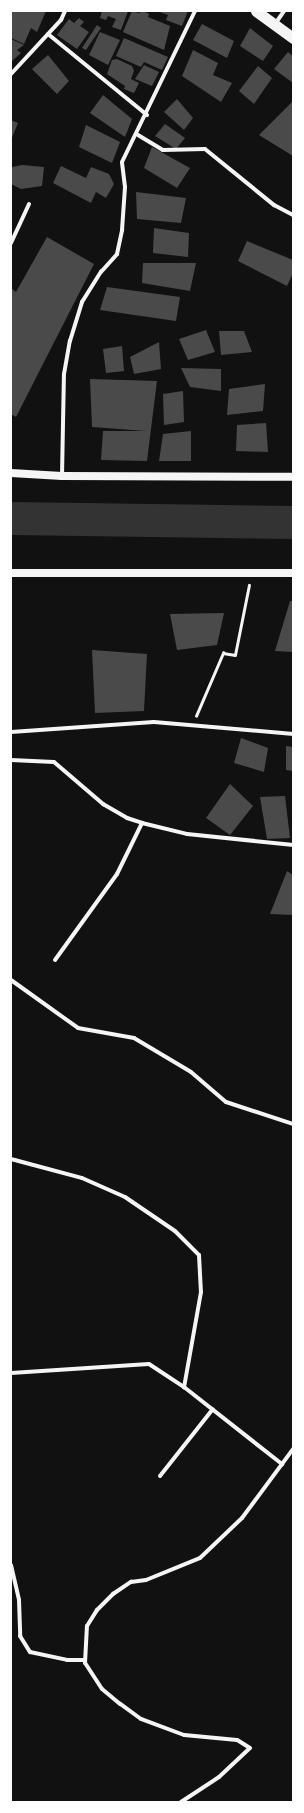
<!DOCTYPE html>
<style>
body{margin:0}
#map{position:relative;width:304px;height:1813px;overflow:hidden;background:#111;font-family:Merriweather,serif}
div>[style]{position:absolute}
.river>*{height:33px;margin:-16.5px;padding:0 16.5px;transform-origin:16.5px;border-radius:16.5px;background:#333}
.building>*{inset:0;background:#4a4a4a}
.path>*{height:2.5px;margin:-1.25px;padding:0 1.25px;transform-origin:1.25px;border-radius:1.25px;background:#f5f5f5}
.minor>*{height:4px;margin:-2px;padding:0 2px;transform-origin:2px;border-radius:2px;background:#f5f5f5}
.secondary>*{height:8px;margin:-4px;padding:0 4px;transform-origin:4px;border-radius:4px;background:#f5f5f5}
.trunk>*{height:11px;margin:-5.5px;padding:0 5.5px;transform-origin:5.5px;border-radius:5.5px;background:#f5f5f5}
span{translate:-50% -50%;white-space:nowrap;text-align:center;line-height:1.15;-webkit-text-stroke:4px #fff;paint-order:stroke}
.frame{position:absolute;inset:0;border:12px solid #fff;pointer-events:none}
</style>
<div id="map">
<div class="river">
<div style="left:11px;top:518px;width:282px;rotate:0.8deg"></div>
</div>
<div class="building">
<div style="clip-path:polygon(11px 11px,46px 11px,37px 32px,31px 28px,24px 44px,11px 38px)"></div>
<div style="clip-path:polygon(102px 11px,128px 11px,121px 30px,112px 27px,116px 19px,108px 16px,106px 20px,100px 18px)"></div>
<div style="clip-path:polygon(132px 11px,139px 13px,143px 11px,149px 14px,148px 17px,170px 26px,164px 50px,123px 32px)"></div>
<div style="clip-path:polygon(157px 11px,188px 11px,182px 26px,166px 20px,168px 15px)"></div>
<div style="clip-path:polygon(79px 18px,84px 22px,80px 26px,89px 32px,77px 49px,57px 35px,69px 19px,74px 23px)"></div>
<div style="clip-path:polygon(202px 24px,234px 41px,227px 58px,193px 40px)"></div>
<div style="clip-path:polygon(97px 25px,101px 28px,86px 50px,82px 48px)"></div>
<div style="clip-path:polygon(250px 28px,273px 46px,263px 61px,240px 46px)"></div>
<div style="clip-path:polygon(100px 32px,120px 40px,108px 65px,89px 55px)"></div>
<div style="clip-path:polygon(124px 38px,168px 57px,162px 70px,144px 62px,141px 67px,116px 56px)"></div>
<div style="clip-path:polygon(11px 39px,24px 45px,17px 50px,21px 53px,11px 62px)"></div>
<div style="clip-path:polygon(193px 50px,218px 63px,213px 75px,232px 83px,221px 102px,182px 76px)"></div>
<div style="clip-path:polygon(288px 52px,293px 56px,293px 83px,274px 69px)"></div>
<div style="clip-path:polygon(48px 55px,69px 81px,57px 94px,32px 69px)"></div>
<div style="clip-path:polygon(117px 59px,132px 66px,134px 71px,131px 79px,139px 83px,134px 93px,124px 89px,125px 86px,107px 74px,112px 60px)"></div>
<div style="clip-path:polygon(144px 65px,159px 72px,152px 86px,135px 79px)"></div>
<div style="clip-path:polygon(258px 66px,272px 78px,254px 104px,239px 91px)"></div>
<div style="clip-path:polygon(103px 95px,132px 119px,125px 137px,90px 113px)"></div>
<div style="clip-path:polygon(177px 99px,193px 118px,184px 130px,164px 112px)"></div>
<div style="clip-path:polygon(293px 101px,293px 156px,259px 135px)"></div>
<div style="clip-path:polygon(11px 120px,18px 123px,11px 140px)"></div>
<div style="clip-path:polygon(165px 124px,185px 138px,176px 149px,155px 136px)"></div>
<div style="clip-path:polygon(86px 125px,120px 142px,112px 163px,79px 147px)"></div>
<div style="clip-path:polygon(152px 147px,190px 168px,177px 188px,144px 168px)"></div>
<div style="clip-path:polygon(22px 165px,44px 167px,42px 186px,21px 189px,11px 184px,12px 167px)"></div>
<div style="clip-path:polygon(61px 166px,86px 178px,91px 167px,109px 174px,114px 184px,106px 198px,96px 192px,91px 203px,53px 183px)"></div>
<div style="clip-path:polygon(136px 192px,186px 198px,181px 223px,137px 219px)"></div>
<div style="clip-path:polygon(154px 228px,189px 233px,188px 257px,153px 253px)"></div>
<div style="clip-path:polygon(47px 237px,94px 264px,16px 417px,11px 414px,11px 288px,16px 292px)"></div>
<div style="clip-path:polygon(247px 241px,293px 260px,293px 273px,287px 286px,238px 261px)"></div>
<div style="clip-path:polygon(143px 263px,196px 263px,190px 291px,142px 283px)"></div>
<div style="clip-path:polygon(107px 287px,180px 297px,176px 321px,100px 310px)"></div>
<div style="clip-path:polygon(206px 330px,215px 352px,188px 360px,179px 339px)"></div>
<div style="clip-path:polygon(219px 331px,244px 331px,252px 352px,221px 355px)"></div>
<div style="clip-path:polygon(159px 342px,161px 369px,134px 374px,130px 357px)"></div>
<div style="clip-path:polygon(122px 346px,124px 371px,106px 373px,103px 349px)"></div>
<div style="clip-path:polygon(181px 368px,221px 369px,221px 391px,190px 387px)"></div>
<div style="clip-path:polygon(90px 379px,157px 381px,147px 461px,101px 460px,103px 431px,146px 431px,92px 427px)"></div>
<div style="clip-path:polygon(265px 384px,263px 411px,227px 415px,229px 389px)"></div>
<div style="clip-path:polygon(183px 391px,184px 422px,164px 425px,163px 394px)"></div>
<div style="clip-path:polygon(266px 423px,268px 452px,236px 451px,237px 425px)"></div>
<div style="clip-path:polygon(191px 431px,191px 461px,159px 461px,163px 434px)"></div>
<div style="clip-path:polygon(290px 601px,293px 601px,293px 652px,275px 651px)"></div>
<div style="clip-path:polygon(224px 613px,217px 645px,177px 650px,170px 614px)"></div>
<div style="clip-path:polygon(92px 650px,147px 654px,144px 711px,95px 713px)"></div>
<div style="clip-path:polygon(241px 738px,268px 748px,264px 772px,234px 763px)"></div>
<div style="clip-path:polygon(286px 746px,293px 747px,293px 771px,286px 770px)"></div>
<div style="clip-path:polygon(230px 784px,253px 806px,230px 835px,206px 818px)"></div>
<div style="clip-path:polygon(285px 796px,290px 838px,267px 839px,260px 797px)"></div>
<div style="clip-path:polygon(287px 871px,293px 875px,293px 915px,270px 914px)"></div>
</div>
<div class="path">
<div style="left:196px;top:716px;width:69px;rotate:-66.8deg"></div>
<div style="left:223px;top:653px;width:12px;rotate:9deg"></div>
<div style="left:235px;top:655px;width:71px;rotate:-78.7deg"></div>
</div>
<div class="minor">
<div style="left:275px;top:24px;width:16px;rotate:-55deg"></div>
<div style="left:48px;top:34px;width:128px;rotate:39.3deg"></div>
<div style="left:11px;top:74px;width:74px;rotate:-47.2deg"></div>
<div style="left:61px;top:20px;width:10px;rotate:-66deg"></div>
<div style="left:138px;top:135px;width:29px;rotate:31deg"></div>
<div style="left:163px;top:150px;width:42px;rotate:-1.4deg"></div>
<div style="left:205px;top:149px;width:89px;rotate:39.1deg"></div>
<div style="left:274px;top:205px;width:21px;rotate:28deg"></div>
<div style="left:11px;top:243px;width:43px;rotate:-65.2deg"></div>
<div style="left:62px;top:476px;width:102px;rotate:-88.9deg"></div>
<div style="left:64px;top:374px;width:34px;rotate:-80deg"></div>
<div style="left:70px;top:341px;width:41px;rotate:-72.9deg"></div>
<div style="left:82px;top:302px;width:36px;rotate:-58deg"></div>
<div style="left:101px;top:272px;width:24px;rotate:-48deg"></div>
<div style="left:117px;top:254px;width:25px;rotate:-78deg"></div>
<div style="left:122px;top:230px;width:43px;rotate:-86deg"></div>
<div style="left:125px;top:187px;width:25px;rotate:-97deg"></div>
<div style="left:122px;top:162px;width:168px;rotate:-64.2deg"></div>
<div style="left:11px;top:732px;width:143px;rotate:-4deg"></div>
<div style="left:154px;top:722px;width:140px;rotate:4.9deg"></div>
<div style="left:11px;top:760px;width:43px;rotate:2.7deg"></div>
<div style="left:54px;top:762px;width:65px;rotate:40.6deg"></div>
<div style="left:103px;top:804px;width:28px;rotate:30deg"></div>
<div style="left:127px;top:818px;width:16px;rotate:18deg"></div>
<div style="left:142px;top:823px;width:46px;rotate:13.7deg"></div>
<div style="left:187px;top:834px;width:107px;rotate:5.9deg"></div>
<div style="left:55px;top:960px;width:106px;rotate:-54.2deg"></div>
<div style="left:117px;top:874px;width:57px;rotate:-63.9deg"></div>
<div style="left:11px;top:980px;width:82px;rotate:35.6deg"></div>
<div style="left:78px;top:1028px;width:57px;rotate:10.1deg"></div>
<div style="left:134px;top:1038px;width:66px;rotate:30.8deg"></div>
<div style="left:191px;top:1072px;width:46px;rotate:40.6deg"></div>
<div style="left:226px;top:1102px;width:71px;rotate:18.2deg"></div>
<div style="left:11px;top:1159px;width:73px;rotate:15deg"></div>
<div style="left:82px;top:1178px;width:47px;rotate:23.8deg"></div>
<div style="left:125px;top:1197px;width:60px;rotate:34.2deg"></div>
<div style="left:175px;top:1231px;width:34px;rotate:45deg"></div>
<div style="left:199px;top:1255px;width:37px;rotate:87deg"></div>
<div style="left:201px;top:1292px;width:97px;rotate:100.1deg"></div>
<div style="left:11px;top:1373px;width:138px;rotate:-3.7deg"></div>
<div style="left:149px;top:1364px;width:42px;rotate:33.3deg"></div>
<div style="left:184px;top:1387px;width:125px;rotate:38.2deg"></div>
<div style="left:160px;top:1476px;width:85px;rotate:-51.7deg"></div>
<div style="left:11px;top:1565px;width:36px;rotate:77deg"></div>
<div style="left:19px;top:1600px;width:36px;rotate:88deg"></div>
<div style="left:20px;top:1636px;width:19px;rotate:58deg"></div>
<div style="left:30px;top:1652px;width:38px;rotate:12deg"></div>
<div style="left:67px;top:1660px;width:18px"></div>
<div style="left:181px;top:1802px;width:45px;rotate:-33.3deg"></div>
<div style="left:219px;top:1777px;width:42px;rotate:-43.1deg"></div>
<div style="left:250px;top:1748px;width:15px;rotate:-148deg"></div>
<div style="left:237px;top:1740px;width:53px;rotate:-174.6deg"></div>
<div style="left:184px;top:1735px;width:46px;rotate:-159.6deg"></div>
<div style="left:141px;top:1719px;width:26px;rotate:-144deg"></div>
<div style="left:120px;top:1704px;width:23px;rotate:-140deg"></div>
<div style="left:102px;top:1689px;width:31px;rotate:-123deg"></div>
<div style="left:85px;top:1663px;width:37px;rotate:-87deg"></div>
<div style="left:87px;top:1626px;width:19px;rotate:-58deg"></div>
<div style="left:97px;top:1610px;width:23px;rotate:-45deg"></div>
<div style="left:113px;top:1594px;width:22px;rotate:-34deg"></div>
<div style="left:131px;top:1582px;width:15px;rotate:-8deg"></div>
<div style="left:146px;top:1580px;width:58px;rotate:-22.2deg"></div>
<div style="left:200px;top:1558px;width:58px;rotate:-43.6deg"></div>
<div style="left:242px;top:1518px;width:86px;rotate:-53.5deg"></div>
</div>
<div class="secondary">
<div style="left:11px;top:473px;width:51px;rotate:3.4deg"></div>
<div style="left:62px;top:476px;width:231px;rotate:0.2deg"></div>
<div style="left:11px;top:573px;width:282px"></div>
</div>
<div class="trunk">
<div style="left:256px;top:11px;width:46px;rotate:36.1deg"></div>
</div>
<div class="frame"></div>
</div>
